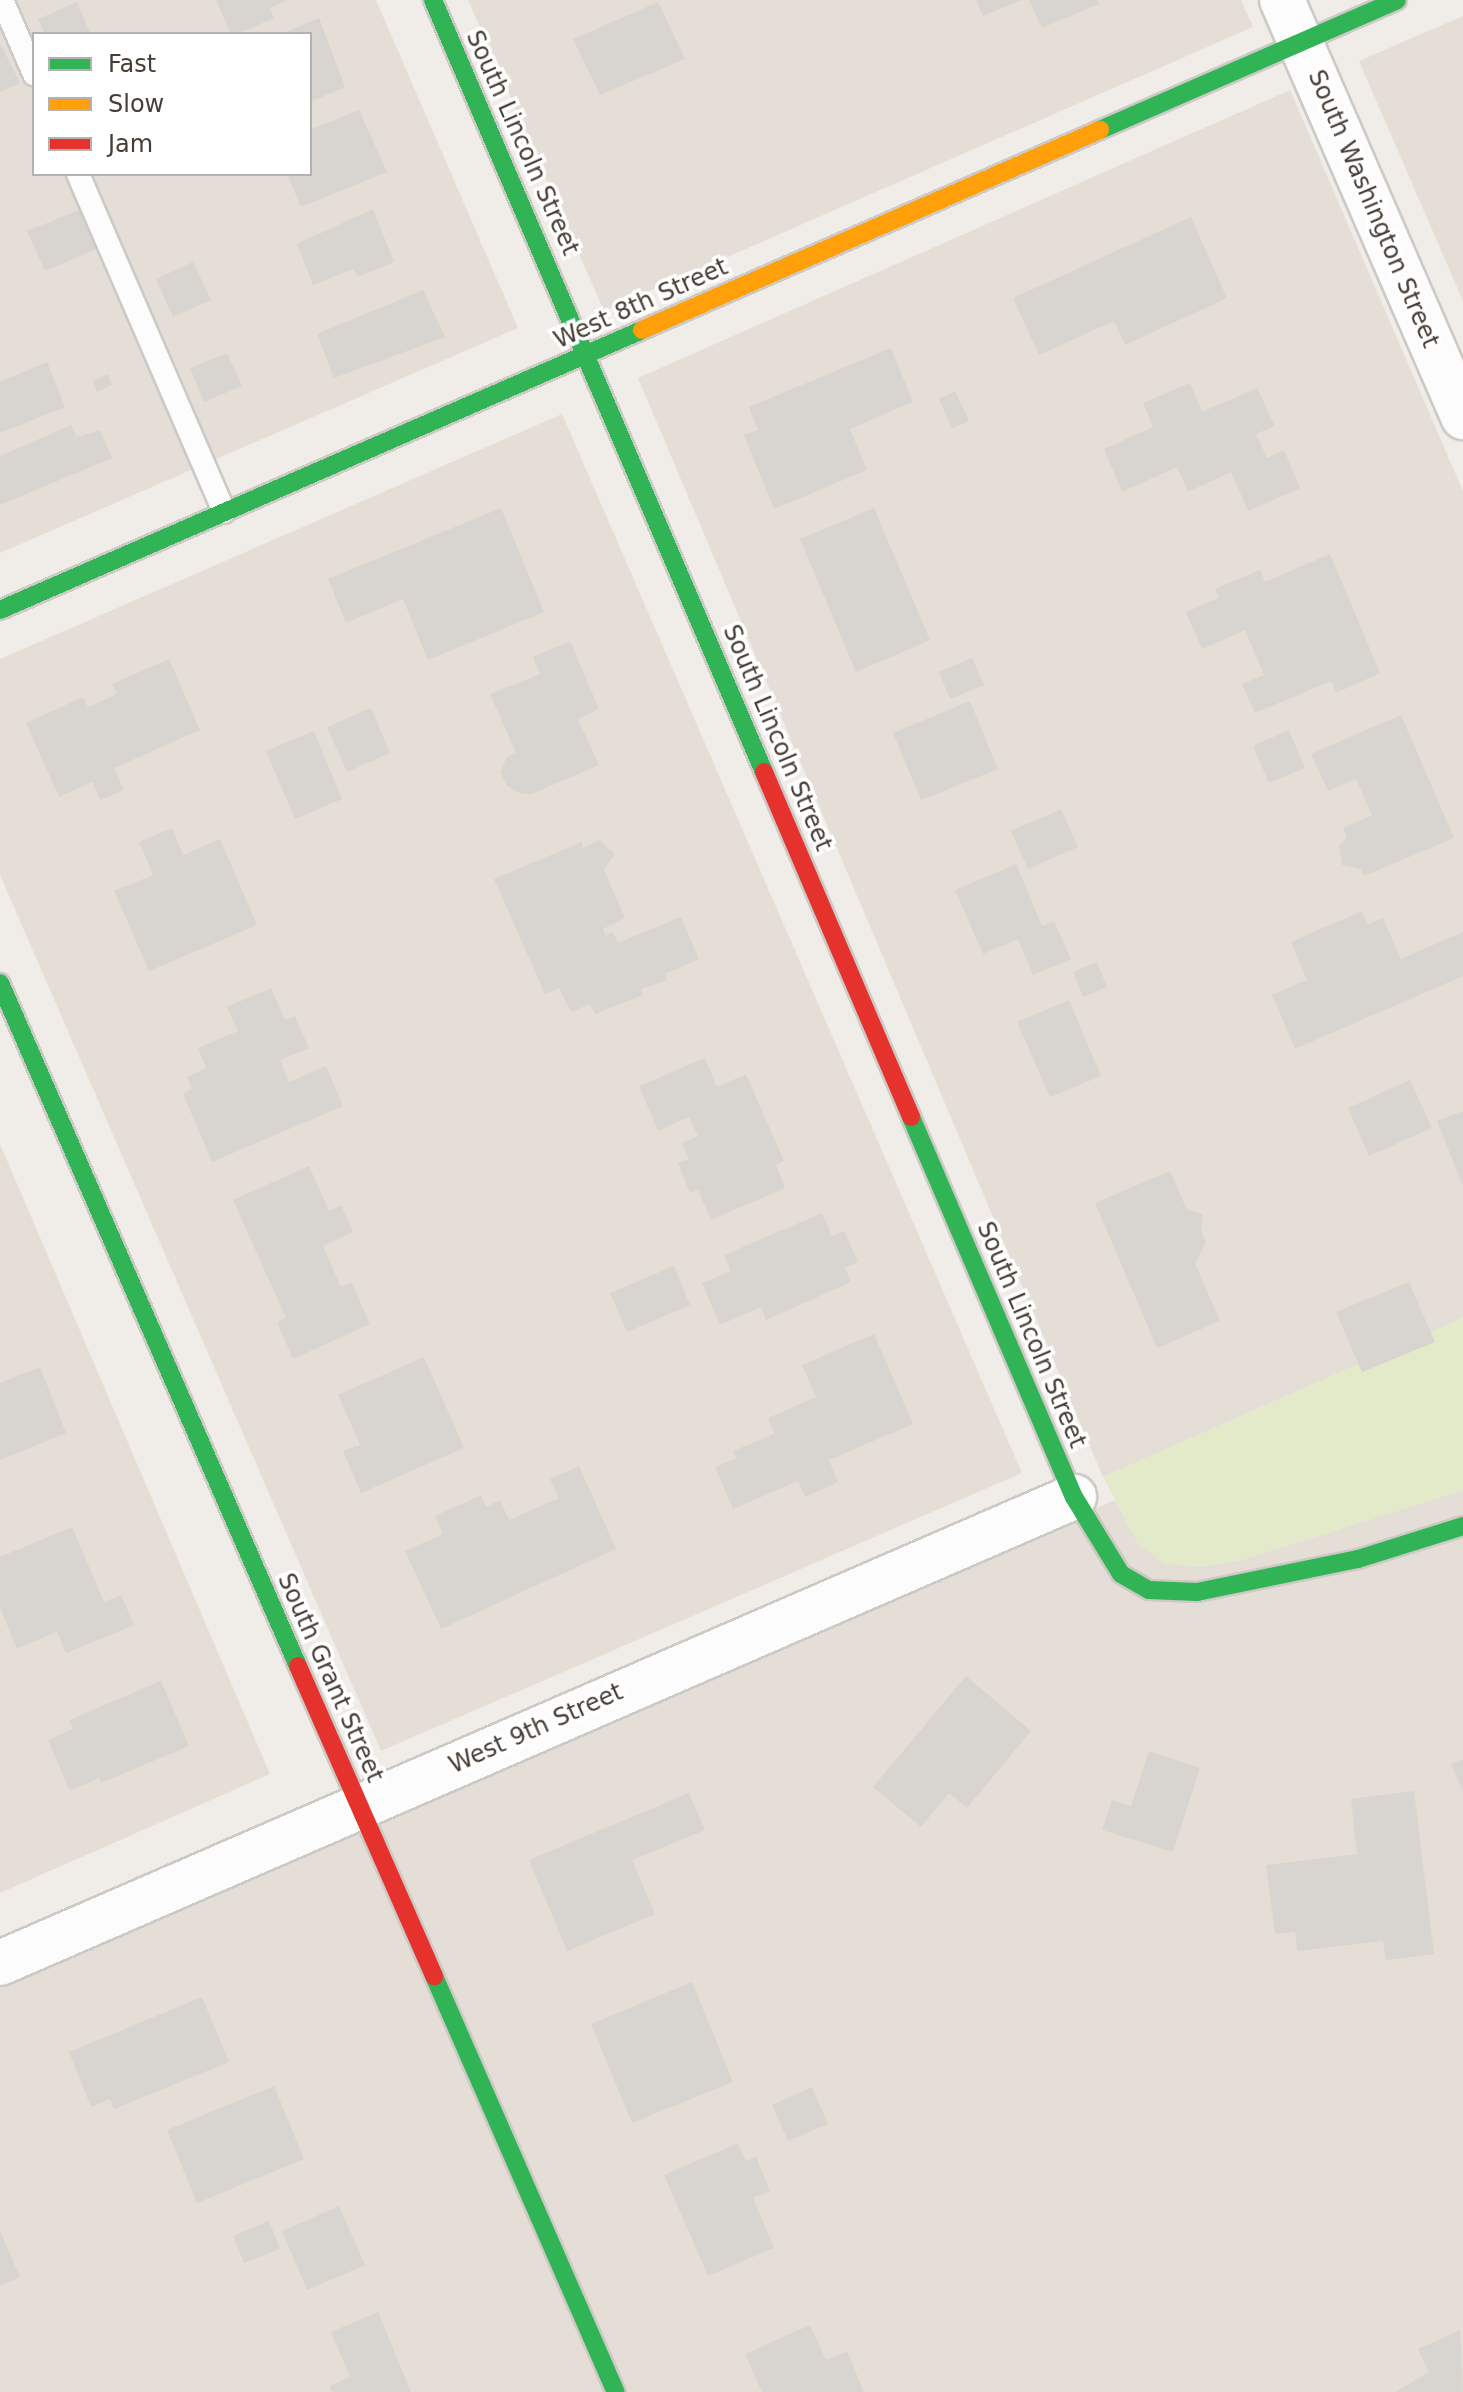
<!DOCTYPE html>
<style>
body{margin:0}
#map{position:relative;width:1463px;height:2392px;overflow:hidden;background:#f0ede9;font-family:"DejaVu Sans",sans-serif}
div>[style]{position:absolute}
.residential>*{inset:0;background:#e4ded6}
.green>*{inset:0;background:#e2eac9}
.building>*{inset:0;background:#d8d4d0}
.roads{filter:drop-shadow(2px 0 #cdc9c5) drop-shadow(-2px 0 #cdc9c5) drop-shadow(0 2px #cdc9c5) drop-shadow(0 -2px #cdc9c5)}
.lane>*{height:22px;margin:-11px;padding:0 11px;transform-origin:11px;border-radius:11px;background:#fdfcfc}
.street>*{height:44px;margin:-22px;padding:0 22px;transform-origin:22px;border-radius:22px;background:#fdfcfc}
.fast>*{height:18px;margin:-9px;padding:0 9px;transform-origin:9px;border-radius:9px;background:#30b455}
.slow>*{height:18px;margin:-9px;padding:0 9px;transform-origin:9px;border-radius:9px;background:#ff9f0a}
.jam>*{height:18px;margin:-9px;padding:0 9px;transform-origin:9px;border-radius:9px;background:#e5322d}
span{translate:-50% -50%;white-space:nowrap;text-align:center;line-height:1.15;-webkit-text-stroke:7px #fff;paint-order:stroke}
.street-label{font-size:24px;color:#463d35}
.legend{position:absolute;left:32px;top:32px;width:280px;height:144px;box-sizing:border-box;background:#fff;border:2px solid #b5b1ae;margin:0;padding:10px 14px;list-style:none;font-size:24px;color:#463d35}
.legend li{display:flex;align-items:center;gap:16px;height:40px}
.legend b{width:40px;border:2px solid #b5b1ae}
</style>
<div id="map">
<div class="residential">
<div style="clip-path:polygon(evenodd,0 0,376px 0,518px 328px,0 553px,0 0,34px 34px,310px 34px,310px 174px,34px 174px,34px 34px)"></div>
<div style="clip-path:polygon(468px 0,1241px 0,1253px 27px,604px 311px)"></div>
<div style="clip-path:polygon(1463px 16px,1463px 301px,1359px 61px)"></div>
<div style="clip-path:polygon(1290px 90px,1463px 491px,1463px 1318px,1103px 1477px,638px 378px)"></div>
<div style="clip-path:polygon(562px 414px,1022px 1473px,381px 1751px,0 875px,0 659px)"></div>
<div style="clip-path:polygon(0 1144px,270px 1774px,0 1893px)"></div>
<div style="clip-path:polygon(1463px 1490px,1463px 2392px,0 2392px,0 1987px,1115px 1500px,1139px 1545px,1238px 1561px)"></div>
</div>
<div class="green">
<div style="clip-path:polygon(1463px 1318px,1463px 1490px,1238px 1561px,1201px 1567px,1165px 1564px,1139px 1545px,1103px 1477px)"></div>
</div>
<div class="building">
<div style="clip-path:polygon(216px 0,287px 0,270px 8px,274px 18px,237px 34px,231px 34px)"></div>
<div style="clip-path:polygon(976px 0,1021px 0,983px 16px)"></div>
<div style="clip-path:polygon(1029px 0,1097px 0,1099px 4px,1042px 28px)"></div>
<div style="clip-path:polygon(77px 2px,90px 33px,45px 34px,38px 19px)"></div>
<div style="clip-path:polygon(658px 2px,685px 59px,600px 95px,573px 39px)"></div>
<div style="clip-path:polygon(319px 18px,345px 87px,310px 102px,310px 34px,281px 34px)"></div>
<div style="clip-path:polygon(0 43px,20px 83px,0 92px)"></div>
<div style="clip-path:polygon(359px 110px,387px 172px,301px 207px,287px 174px,310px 174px,310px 130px)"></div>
<div style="clip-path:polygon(87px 207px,104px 246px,45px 271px,27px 231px)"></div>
<div style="clip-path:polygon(373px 209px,394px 262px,358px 277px,353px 269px,313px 285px,297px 244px)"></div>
<div style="clip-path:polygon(1191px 217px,1227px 298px,1125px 345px,1114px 321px,1039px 355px,1013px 298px)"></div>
<div style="clip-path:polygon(193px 262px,211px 300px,173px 317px,156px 279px)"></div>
<div style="clip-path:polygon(423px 290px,445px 337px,334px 378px,317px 334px)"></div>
<div style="clip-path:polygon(891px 348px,913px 402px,850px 429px,867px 470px,774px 509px,744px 435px,758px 430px,749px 407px)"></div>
<div style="clip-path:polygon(227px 353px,242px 386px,204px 402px,190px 368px)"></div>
<div style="clip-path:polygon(47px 362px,65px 407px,0 433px,0 382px)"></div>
<div style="clip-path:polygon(108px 374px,112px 385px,97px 392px,93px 381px)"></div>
<div style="clip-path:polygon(1190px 383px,1202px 412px,1257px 388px,1275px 426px,1256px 434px,1267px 458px,1284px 450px,1300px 488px,1248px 511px,1231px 472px,1188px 492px,1177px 467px,1122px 492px,1104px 449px,1153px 427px,1143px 403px)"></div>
<div style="clip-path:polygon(955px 391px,969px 421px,952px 429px,939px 399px)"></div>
<div style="clip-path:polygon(71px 425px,77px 437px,100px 430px,112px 458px,0 505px,0 456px)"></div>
<div style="clip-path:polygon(501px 508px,544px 612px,428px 660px,403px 599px,346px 623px,328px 579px)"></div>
<div style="clip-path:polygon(874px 508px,930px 640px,856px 672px,800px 539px)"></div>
<div style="clip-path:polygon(1330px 554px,1380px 673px,1336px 693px,1331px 681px,1255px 713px,1242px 684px,1264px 675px,1245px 630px,1202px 649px,1186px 612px,1219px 598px,1215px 589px,1260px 570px,1265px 582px)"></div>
<div style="clip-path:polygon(570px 641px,599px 709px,578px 719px,599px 765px,532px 794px,519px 793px,507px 786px,500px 771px,507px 757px,516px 753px,490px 694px,540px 674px,533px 657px)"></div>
<div style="clip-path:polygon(972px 658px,984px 685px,950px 699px,939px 672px)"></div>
<div style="clip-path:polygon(169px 659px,200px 730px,114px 768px,124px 790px,100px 800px,92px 782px,59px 797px,26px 723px,83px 697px,88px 707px,117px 694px,112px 684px)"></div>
<div style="clip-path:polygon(970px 701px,998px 769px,921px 800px,893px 733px)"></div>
<div style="clip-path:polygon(371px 708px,390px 753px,347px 772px,327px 727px)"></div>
<div style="clip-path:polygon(1401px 715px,1454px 838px,1364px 876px,1361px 869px,1342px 865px,1339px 846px,1347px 837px,1343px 828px,1372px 815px,1356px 779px,1328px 791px,1311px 754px)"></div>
<div style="clip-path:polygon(1289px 730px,1305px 768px,1269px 783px,1253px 746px)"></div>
<div style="clip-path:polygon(314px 731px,342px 799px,295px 819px,266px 751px)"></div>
<div style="clip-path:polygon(1061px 809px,1078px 847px,1028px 869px,1011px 831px)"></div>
<div style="clip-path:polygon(172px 828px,183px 855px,220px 839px,257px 925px,149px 971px,114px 891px,153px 875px,139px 842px)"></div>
<div style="clip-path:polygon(600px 840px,615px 854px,604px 870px,625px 918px,603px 929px,606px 936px,613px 932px,618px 943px,681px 917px,699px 959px,665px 974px,667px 980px,641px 989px,643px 995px,595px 1014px,590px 1004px,571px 1012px,559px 988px,545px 994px,494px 879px,582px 842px,583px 848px)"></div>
<div style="clip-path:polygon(1016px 864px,1042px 926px,1054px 921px,1071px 959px,1033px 975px,1018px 939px,983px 954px,955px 890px)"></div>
<div style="clip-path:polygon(1362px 911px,1368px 925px,1383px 918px,1401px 959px,1463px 932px,1463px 976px,1295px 1049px,1272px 995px,1307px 980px,1291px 942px)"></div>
<div style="clip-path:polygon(1097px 962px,1107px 987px,1083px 997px,1073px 972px)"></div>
<div style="clip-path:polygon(271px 988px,285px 1020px,295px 1016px,309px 1048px,280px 1060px,289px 1082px,326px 1066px,343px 1106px,212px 1162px,183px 1094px,192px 1089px,187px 1077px,206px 1068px,198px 1048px,238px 1031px,227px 1007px)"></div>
<div style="clip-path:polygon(1069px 1000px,1101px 1076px,1050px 1097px,1017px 1022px)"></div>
<div style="clip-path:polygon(705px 1058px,717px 1087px,746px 1074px,784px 1161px,776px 1165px,785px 1188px,711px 1220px,698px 1190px,690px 1193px,678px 1163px,689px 1159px,682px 1143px,698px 1136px,689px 1117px,658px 1131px,639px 1086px)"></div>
<div style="clip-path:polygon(1410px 1080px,1432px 1128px,1369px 1156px,1348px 1108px)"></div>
<div style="clip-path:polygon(1463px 1111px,1463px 1186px,1437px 1121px)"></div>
<div style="clip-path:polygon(309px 1166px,329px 1211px,341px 1205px,353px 1232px,323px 1246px,341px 1287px,352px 1283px,370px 1324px,293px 1359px,277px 1322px,286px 1318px,233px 1200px)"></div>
<div style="clip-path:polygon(1170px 1171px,1187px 1210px,1203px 1214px,1201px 1230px,1206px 1243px,1195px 1263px,1220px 1321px,1157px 1348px,1095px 1203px)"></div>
<div style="clip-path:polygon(822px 1213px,832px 1236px,844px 1231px,858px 1262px,845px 1268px,851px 1282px,766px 1320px,761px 1307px,720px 1325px,702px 1283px,731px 1271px,724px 1255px)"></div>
<div style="clip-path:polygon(674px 1266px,690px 1305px,627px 1332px,610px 1293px)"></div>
<div style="clip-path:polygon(1409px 1282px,1435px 1342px,1362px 1372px,1336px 1312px)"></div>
<div style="clip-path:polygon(874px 1334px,913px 1424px,829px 1460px,838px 1482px,805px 1497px,798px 1481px,733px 1509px,715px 1467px,736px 1458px,733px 1451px,774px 1434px,768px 1418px,816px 1397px,802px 1365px)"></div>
<div style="clip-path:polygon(424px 1357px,464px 1448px,361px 1493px,343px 1451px,360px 1445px,338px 1395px)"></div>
<div style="clip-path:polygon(40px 1367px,66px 1433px,0 1460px,0 1383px)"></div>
<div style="clip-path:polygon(579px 1466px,616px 1549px,441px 1629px,405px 1551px,443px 1534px,435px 1516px,481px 1495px,486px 1507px,500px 1500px,509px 1520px,559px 1498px,550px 1479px)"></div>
<div style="clip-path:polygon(72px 1527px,104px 1602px,121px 1595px,134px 1625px,66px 1653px,57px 1631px,17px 1649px,0 1608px,0 1557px)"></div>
<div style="clip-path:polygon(966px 1676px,1031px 1731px,967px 1808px,949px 1793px,921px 1827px,873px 1787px)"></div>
<div style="clip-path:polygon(161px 1681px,189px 1746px,101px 1783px,99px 1778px,70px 1791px,48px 1740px,73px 1729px,69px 1720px)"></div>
<div style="clip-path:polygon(1149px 1751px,1200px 1768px,1173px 1852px,1102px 1830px,1112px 1800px,1131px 1806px)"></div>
<div style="clip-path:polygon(1463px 1759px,1463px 1792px,1451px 1764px)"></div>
<div style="clip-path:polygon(1414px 1791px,1434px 1954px,1386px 1960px,1383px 1941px,1297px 1951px,1295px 1932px,1275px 1934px,1266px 1865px,1357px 1854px,1351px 1799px)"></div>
<div style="clip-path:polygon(689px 1793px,705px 1830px,632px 1860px,655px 1914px,567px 1951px,529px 1860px)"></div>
<div style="clip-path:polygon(692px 1982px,733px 2082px,632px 2123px,591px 2024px)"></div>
<div style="clip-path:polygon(202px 1997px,229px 2062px,114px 2109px,110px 2099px,91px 2107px,69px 2052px)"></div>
<div style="clip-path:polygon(274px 2086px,304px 2159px,197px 2203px,167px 2130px)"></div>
<div style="clip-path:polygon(812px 2087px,828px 2124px,788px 2141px,772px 2105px)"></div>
<div style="clip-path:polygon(738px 2143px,746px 2161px,756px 2157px,770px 2191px,753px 2198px,774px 2248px,708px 2276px,664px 2175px)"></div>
<div style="clip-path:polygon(339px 2206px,365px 2265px,307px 2290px,282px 2231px)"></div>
<div style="clip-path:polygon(269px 2221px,280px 2249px,244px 2263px,233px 2236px)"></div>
<div style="clip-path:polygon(0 2231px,20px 2277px,0 2286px)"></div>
<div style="clip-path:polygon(378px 2312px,411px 2392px,332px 2392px,329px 2386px,350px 2377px,331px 2332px)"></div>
<div style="clip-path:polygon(810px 2325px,826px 2360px,847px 2351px,864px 2392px,762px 2392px,745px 2354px)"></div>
<div style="clip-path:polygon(1460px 2330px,1463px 2392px,1396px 2392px,1429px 2372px,1418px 2349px)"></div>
</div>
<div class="roads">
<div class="lane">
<div style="left:2px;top:0;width:81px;rotate:66.6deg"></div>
<div style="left:78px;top:174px;width:368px;rotate:66.6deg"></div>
</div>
<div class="street">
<div style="left:1282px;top:0;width:455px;rotate:66.5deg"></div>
<div style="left:0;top:1963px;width:1171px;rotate:-23.46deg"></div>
</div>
<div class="fast">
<div style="left:433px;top:0;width:840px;rotate:66.79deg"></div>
<div style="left:1100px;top:130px;width:324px;rotate:-23.6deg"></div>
<div style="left:0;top:610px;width:700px;rotate:-23.56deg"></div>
<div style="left:0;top:983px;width:745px;rotate:66.43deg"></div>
<div style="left:911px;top:1117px;width:413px;rotate:66.8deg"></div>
<div style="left:1074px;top:1497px;width:90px;rotate:58.6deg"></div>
<div style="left:1121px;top:1574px;width:32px;rotate:30deg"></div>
<div style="left:1149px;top:1590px;width:48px;rotate:2.4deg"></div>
<div style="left:1197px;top:1592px;width:164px;rotate:-11.6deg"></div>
<div style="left:1358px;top:1559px;width:110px;rotate:-17.4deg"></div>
<div style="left:434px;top:1976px;width:454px;rotate:66.4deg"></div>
</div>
<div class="slow">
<div style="left:642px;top:330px;width:500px;rotate:-23.6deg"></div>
</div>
<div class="jam">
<div style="left:764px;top:772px;width:375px;rotate:66.9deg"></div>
<div style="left:298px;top:1666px;width:339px;rotate:66.3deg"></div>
</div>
</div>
<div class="street-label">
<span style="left:522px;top:143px;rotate:66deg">South Lincoln Street</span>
<span style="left:1373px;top:209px;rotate:67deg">South Washington Street</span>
<span style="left:641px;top:304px;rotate:-24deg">West 8th Street</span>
<span style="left:777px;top:738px;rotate:67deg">South Lincoln Street</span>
<span style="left:1031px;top:1335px;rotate:67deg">South Lincoln Street</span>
<span style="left:330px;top:1678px;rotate:66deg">South Grant Street</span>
<span style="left:536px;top:1729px;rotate:-24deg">West 9th Street</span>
</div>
<ul class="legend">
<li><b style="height:10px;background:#30b455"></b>Fast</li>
<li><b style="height:10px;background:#ff9f0a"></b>Slow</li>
<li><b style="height:10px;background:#e5322d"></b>Jam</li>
</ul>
</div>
